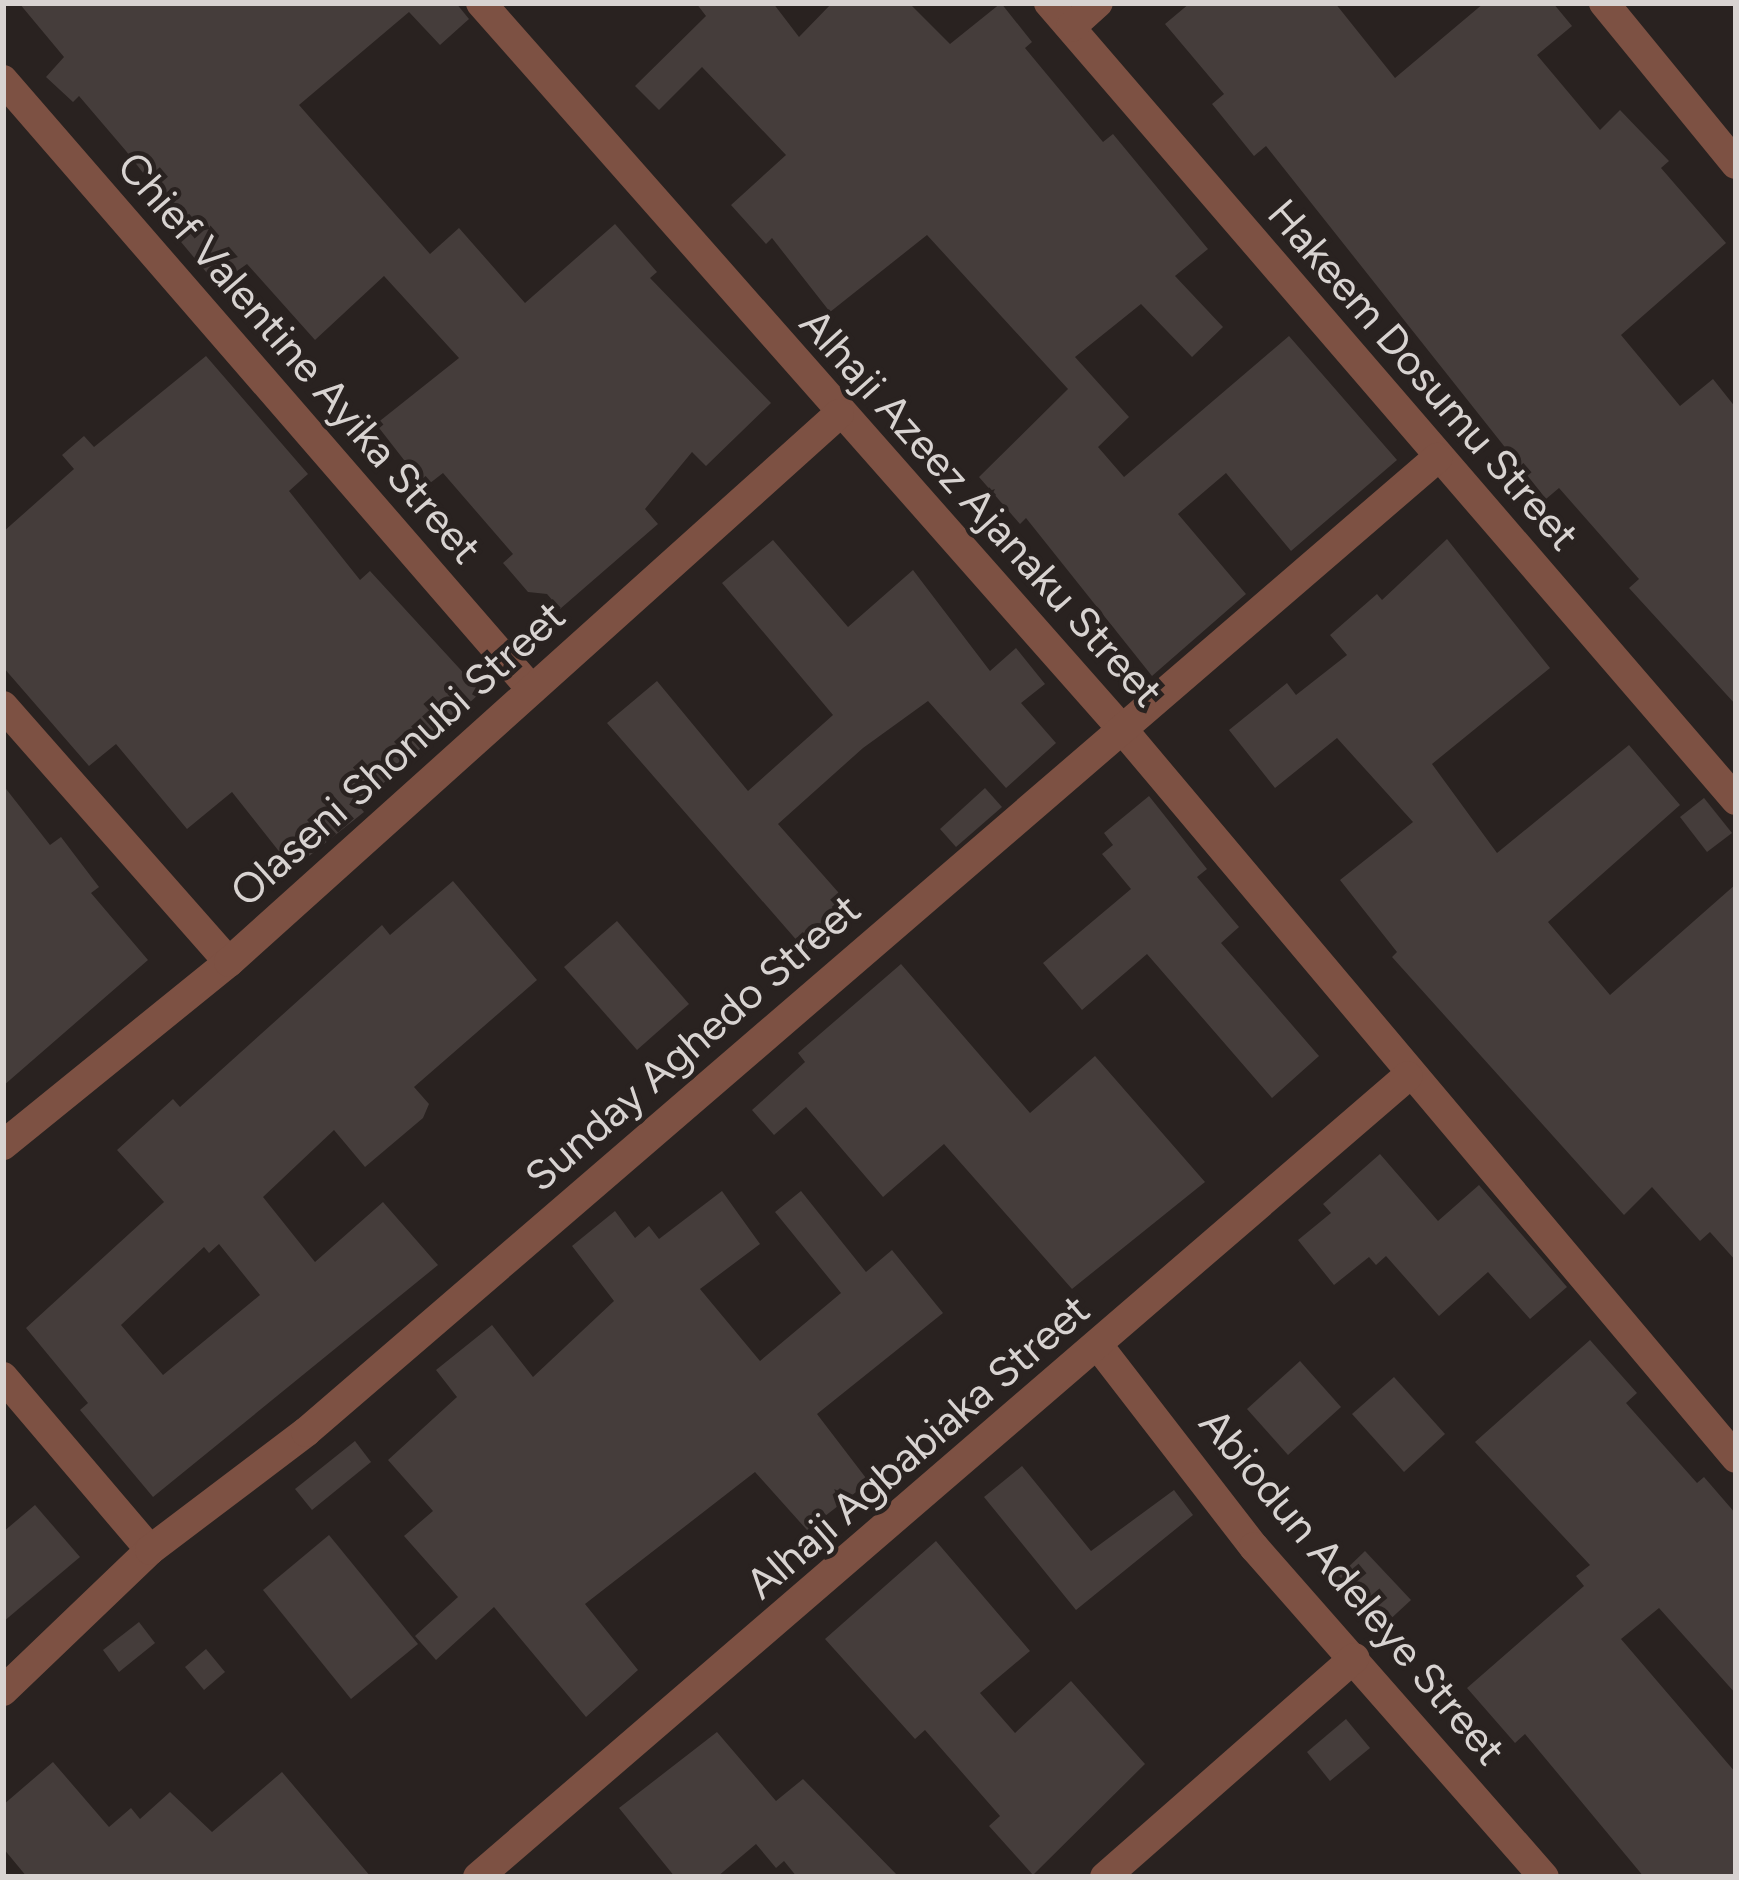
<!DOCTYPE html>
<style>
body{margin:0}
#map{position:relative;width:1739px;height:1880px;overflow:hidden;background:#292220;font-family:Figtree,sans-serif}
div>[style]{position:absolute}
.building>*{inset:0;background:#453d3b}
.street>*{height:30px;margin:-15px;padding:0 15px;transform-origin:15px;border-radius:15px;background:#7d5143}
span{translate:-50% -50%;white-space:nowrap;text-align:center;line-height:1.15;-webkit-text-stroke:9px #292220;paint-order:stroke}
.street-label{font-size:42px;color:#d8d3d1}
.frame{position:absolute;inset:0;border:6px solid #d8d3d1;pointer-events:none}
</style>
<div id="map">
<div class="building">
<div style="clip-path:polygon(19px 3px,456px 3px,469px 19px,440px 45px,409px 12px,299px 105px,430px 254px,459px 228px,525px 303px,615px 224px,657px 272px,650px 278px,771px 403px,706px 466px,692px 452px,645px 509px,658px 524px,560px 609px,547px 594px,528px 592px,503px 563px,513px 554px,443px 473px,425px 487px,376px 424px,459px 358px,384px 276px,315px 340px,247px 264px,217px 285px,176px 236px,186px 228px,126px 151px,79px 96px,73px 102px,46px 77px,64px 57px)"></div>
<div style="clip-path:polygon(696px 3px,773px 3px,799px 37px,832px 3px,909px 3px,950px 44px,1001px 3px,1032px 42px,1025px 48px,1103px 142px,1113px 134px,1208px 249px,1175px 276px,1223px 327px,1192px 357px,1141px 304px,1075px 357px,1129px 417px,1098px 447px,1124px 477px,1289px 336px,1397px 460px,1291px 551px,1226px 473px,1178px 514px,1246px 594px,1152px 676px,1026px 518px,1020px 524px,979px 477px,1068px 389px,927px 235px,830px 312px,772px 238px,766px 244px,731px 205px,786px 155px,702px 67px,659px 110px,635px 86px,706px 16px)"></div>
<div style="clip-path:polygon(1190px 3px,1335px 3px,1395px 78px,1484px 3px,1553px 3px,1572px 26px,1537px 55px,1600px 130px,1620px 110px,1669px 161px,1661px 168px,1726px 243px,1621px 335px,1680px 406px,1713px 379px,1736px 408px,1736px 705px,1629px 588px,1639px 579px,1559px 488px,1546px 499px,1266px 146px,1254px 156px,1212px 104px,1224px 94px,1165px 24px)"></div>
<div style="clip-path:polygon(206px 356px,308px 474px,289px 491px,360px 580px,370px 571px,481px 692px,359px 806px,364px 812px,293px 869px,232px 792px,187px 829px,116px 744px,89px 766px,3px 667px,3px 532px,74px 469px,62px 455px,84px 436px,94px 447px)"></div>
<div style="clip-path:polygon(1447px 539px,1550px 668px,1432px 764px,1497px 853px,1629px 745px,1680px 805px,1548px 922px,1610px 995px,1736px 884px,1736px 1261px,1710px 1232px,1700px 1241px,1652px 1187px,1624px 1215px,1392px 957px,1397px 952px,1340px 880px,1413px 822px,1337px 738px,1275px 788px,1229px 730px,1287px 683px,1296px 695px,1347px 655px,1330px 635px,1377px 594px,1382px 600px)"></div>
<div style="clip-path:polygon(773px 540px,848px 627px,913px 570px,990px 671px,1016px 648px,1045px 684px,1021px 703px,1056px 743px,1006px 788px,928px 701px,863px 748px,778px 824px,853px 909px,806px 951px,607px 723px,657px 681px,748px 791px,833px 715px,722px 583px)"></div>
<div style="clip-path:polygon(3px 785px,50px 845px,61px 837px,99px 887px,91px 893px,148px 960px,3px 1086px)"></div>
<div style="clip-path:polygon(985px 788px,1002px 807px,956px 847px,940px 829px)"></div>
<div style="clip-path:polygon(1149px 796px,1207px 869px,1197px 877px,1239px 927px,1221px 943px,1319px 1056px,1272px 1098px,1147px 954px,1082px 1010px,1043px 963px,1131px 889px,1102px 854px,1113px 845px,1104px 833px)"></div>
<div style="clip-path:polygon(1704px 798px,1732px 833px,1707px 852px,1680px 817px)"></div>
<div style="clip-path:polygon(evenodd,453px 881px,537px 980px,414px 1087px,429px 1104px,423px 1118px,365px 1167px,334px 1130px,263px 1197px,315px 1262px,383px 1202px,438px 1265px,153px 1497px,80px 1410px,88px 1403px,26px 1328px,164px 1202px,117px 1150px,173px 1099px,180px 1107px,382px 925px,390px 935px,453px 881px,219px 1244px,260px 1295px,163px 1375px,121px 1325px,204px 1247px,209px 1253px,219px 1244px)"></div>
<div style="clip-path:polygon(617px 921px,689px 1004px,637px 1050px,564px 967px)"></div>
<div style="clip-path:polygon(901px 964px,1030px 1113px,1095px 1056px,1205px 1182px,1072px 1289px,944px 1144px,883px 1197px,806px 1107px,774px 1135px,752px 1110px,805px 1062px,798px 1053px)"></div>
<div style="clip-path:polygon(1380px 1154px,1438px 1221px,1479px 1185px,1567px 1287px,1530px 1319px,1488px 1272px,1439px 1316px,1386px 1256px,1376px 1265px,1369px 1257px,1334px 1285px,1298px 1240px,1331px 1213px,1323px 1204px)"></div>
<div style="clip-path:polygon(722px 1191px,760px 1244px,700px 1289px,760px 1361px,841px 1293px,775px 1212px,801px 1191px,866px 1272px,892px 1250px,943px 1313px,817px 1414px,869px 1482px,807px 1530px,755px 1472px,585px 1604px,638px 1670px,586px 1717px,494px 1607px,436px 1660px,415px 1636px,458px 1597px,404px 1536px,433px 1511px,388px 1460px,457px 1397px,436px 1370px,492px 1325px,533px 1377px,614px 1301px,572px 1246px,615px 1211px,635px 1238px,649px 1226px,659px 1239px)"></div>
<div style="clip-path:polygon(1590px 1340px,1637px 1393px,1626px 1403px,1697px 1483px,1704px 1477px,1736px 1514px,1736px 1694px,1659px 1608px,1621px 1639px,1736px 1773px,1736px 1877px,1644px 1877px,1525px 1734px,1515px 1743px,1467px 1688px,1584px 1586px,1576px 1576px,1590px 1565px,1475px 1442px)"></div>
<div style="clip-path:polygon(1300px 1361px,1341px 1407px,1288px 1455px,1247px 1409px)"></div>
<div style="clip-path:polygon(1394px 1377px,1445px 1434px,1404px 1472px,1352px 1414px)"></div>
<div style="clip-path:polygon(355px 1441px,371px 1462px,312px 1510px,295px 1489px)"></div>
<div style="clip-path:polygon(1022px 1466px,1091px 1551px,1174px 1490px,1193px 1515px,1076px 1610px,984px 1497px)"></div>
<div style="clip-path:polygon(35px 1505px,80px 1557px,3px 1622px,3px 1532px)"></div>
<div style="clip-path:polygon(329px 1535px,418px 1644px,351px 1699px,263px 1590px)"></div>
<div style="clip-path:polygon(936px 1541px,1030px 1651px,980px 1693px,1015px 1733px,1071px 1681px,1145px 1764px,1033px 1875px,989px 1826px,1000px 1816px,925px 1730px,915px 1739px,825px 1639px)"></div>
<div style="clip-path:polygon(1365px 1551px,1411px 1600px,1384px 1625px,1339px 1576px)"></div>
<div style="clip-path:polygon(139px 1622px,155px 1643px,119px 1672px,103px 1650px)"></div>
<div style="clip-path:polygon(206px 1649px,225px 1672px,204px 1690px,185px 1667px)"></div>
<div style="clip-path:polygon(1346px 1719px,1370px 1748px,1330px 1781px,1307px 1752px)"></div>
<div style="clip-path:polygon(717px 1732px,776px 1801px,803px 1779px,899px 1877px,797px 1877px,784px 1861px,776px 1868px,756px 1844px,717px 1877px,675px 1877px,619px 1808px)"></div>
<div style="clip-path:polygon(53px 1762px,109px 1827px,131px 1808px,140px 1819px,170px 1792px,212px 1832px,282px 1772px,371px 1877px,27px 1877px,3px 1848px,3px 1805px)"></div>
</div>
<div class="street">
<div style="left:481px;top:3px;width:968px;rotate:48.56deg"></div>
<div style="left:1122px;top:729px;width:953px;rotate:49.89deg"></div>
<div style="left:1049px;top:3px;width:1052px;rotate:49.24deg"></div>
<div style="left:1604px;top:3px;width:208px;rotate:50.7deg"></div>
<div style="left:1071px;top:27px;width:36px;rotate:-42deg"></div>
<div style="left:3px;top:80px;width:807px;rotate:49.07deg"></div>
<div style="left:3px;top:706px;width:341px;rotate:48.6deg"></div>
<div style="left:3px;top:1145px;width:291px;rotate:-39deg"></div>
<div style="left:229px;top:962px;width:820px;rotate:-41.94deg"></div>
<div style="left:1100px;top:1348px;width:252px;rotate:52.3deg"></div>
<div style="left:1254px;top:1547px;width:439px;rotate:48.7deg"></div>
<div style="left:3px;top:1377px;width:227px;rotate:49.6deg"></div>
<div style="left:3px;top:1691px;width:204px;rotate:-43.8deg"></div>
<div style="left:150px;top:1550px;width:196px;rotate:-37.1deg"></div>
<div style="left:306px;top:1432px;width:1493px;rotate:-40.73deg"></div>
<div style="left:478px;top:1877px;width:1227px;rotate:-40.74deg"></div>
<div style="left:1105px;top:1877px;width:332px;rotate:-41.3deg"></div>
</div>
<div class="street-label">
<span style="left:299px;top:358px;rotate:49deg">Chief Valentine Ayika Street</span>
<span style="left:1423px;top:375px;rotate:49deg">Hakeem Dosumu Street</span>
<span style="left:981px;top:508px;rotate:48deg">Alhaji Azeez Ajanaku Street</span>
<span style="left:398px;top:754px;rotate:-42deg">Olaseni Shonubi Street</span>
<span style="left:693px;top:1043px;rotate:-41deg">Sunday Aghedo Street</span>
<span style="left:918px;top:1447px;rotate:-41deg">Alhaji Agbabiaka Street</span>
<span style="left:1352px;top:1587px;rotate:50deg">Abiodun Adeleye Street</span>
</div>
<div class="frame"></div>
</div>
